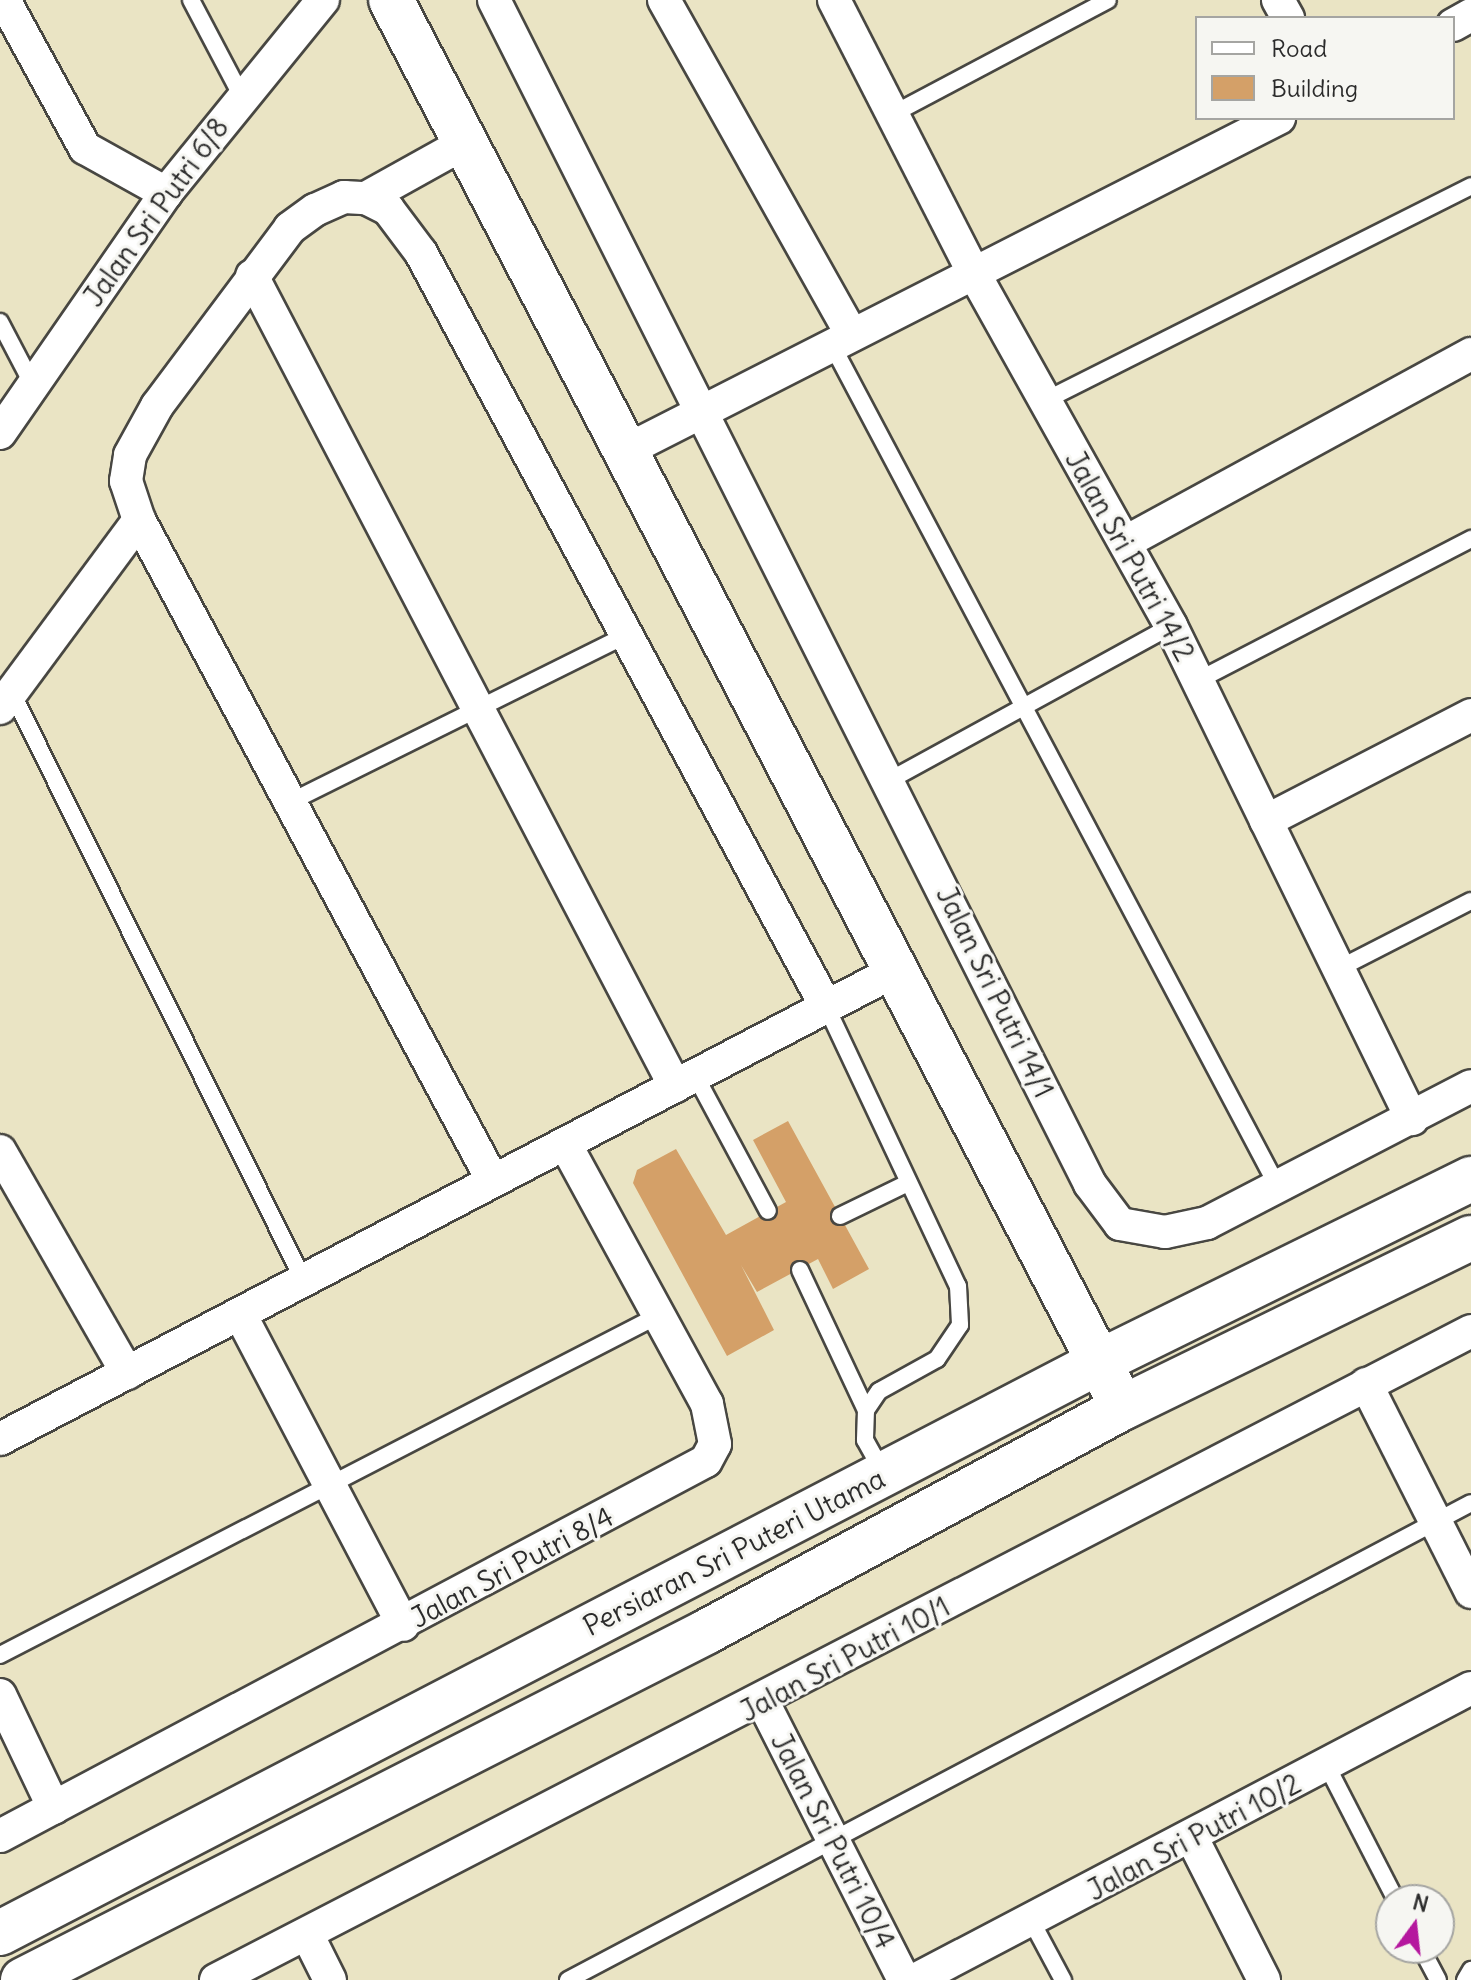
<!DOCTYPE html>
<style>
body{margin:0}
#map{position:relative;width:1471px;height:1980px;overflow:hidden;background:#eae4c4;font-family:Delius,sans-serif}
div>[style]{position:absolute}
.building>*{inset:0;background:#d4a068}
.roads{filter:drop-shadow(2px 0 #484742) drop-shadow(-2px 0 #484742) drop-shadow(0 2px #484742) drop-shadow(0 -2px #484742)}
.lane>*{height:16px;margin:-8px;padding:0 8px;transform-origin:8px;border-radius:8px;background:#fff}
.street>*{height:32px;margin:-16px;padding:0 16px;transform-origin:16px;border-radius:16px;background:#fff}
.secondary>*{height:44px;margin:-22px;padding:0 22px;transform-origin:22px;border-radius:22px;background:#fff}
span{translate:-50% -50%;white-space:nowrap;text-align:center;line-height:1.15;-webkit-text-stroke:6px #f6f6f2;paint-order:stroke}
.street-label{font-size:28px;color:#2b2b2b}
.legend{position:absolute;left:1195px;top:16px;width:260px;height:104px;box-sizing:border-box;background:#f6f6f2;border:2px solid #a5a5a2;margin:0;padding:10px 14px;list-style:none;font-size:24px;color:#2b2b2b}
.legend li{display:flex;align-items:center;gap:16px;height:40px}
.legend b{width:40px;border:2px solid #a5a5a2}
.north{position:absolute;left:1375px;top:1884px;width:80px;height:80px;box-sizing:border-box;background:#f6f6f2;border:2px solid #a5a5a2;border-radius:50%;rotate:15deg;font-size:22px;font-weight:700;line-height:32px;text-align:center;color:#2b2b2b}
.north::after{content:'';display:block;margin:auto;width:28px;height:36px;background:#b5179e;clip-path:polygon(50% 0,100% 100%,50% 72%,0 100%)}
</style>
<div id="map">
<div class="building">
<div style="clip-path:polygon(788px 1121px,869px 1269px,833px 1289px,818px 1259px,757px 1292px,741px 1265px,774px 1330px,727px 1356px,633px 1183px,637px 1170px,676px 1149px,726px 1235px,786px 1202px,753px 1140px)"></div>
</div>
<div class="roads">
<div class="lane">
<div style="left:191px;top:0;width:107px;rotate:62.2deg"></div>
<div style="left:893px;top:114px;width:243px;rotate:-27.9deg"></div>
<div style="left:0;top:322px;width:71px;rotate:62.4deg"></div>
<div style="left:832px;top:345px;width:953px;rotate:62.09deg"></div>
<div style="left:1044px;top:401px;width:478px;rotate:-26.7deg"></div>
<div style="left:1197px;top:681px;width:309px;rotate:-27.4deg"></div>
<div style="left:12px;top:693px;width:657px;rotate:63.59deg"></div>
<div style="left:890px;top:780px;width:320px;rotate:-28.7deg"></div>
<div style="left:292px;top:801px;width:373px;rotate:-26.4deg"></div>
<div style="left:1338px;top:969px;width:149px;rotate:-27.1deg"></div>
<div style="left:826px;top:1006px;width:310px;rotate:64.8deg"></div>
<div style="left:958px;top:1286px;width:39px;rotate:87deg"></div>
<div style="left:960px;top:1325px;width:41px;rotate:124.1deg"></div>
<div style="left:937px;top:1359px;width:66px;rotate:151.1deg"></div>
<div style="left:879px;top:1391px;width:23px;rotate:124deg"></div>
<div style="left:866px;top:1410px;width:30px;rotate:92deg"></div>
<div style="left:865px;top:1440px;width:38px;rotate:61deg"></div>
<div style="left:695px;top:1075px;width:154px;rotate:61.8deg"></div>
<div style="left:840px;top:1216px;width:76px;rotate:-25.9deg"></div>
<div style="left:800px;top:1270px;width:155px;rotate:64.8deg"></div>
<div style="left:0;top:1655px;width:742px;rotate:-27.29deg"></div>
<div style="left:1327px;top:1766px;width:151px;rotate:62.8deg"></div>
<div style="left:1032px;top:1922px;width:66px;rotate:61.9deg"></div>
<div style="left:1421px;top:1948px;width:36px;rotate:62deg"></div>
<div style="left:568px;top:1980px;width:1021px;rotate:-27.84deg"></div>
<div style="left:1465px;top:1980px;width:12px;rotate:-59deg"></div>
</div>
<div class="street">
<div style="left:4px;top:0;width:169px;rotate:61.3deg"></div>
<div style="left:85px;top:148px;width:93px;rotate:29.1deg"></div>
<div style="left:494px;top:0;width:1326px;rotate:63.28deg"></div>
<div style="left:1090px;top:1184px;width:50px;rotate:53.1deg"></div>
<div style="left:1120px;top:1224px;width:46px;rotate:10.1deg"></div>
<div style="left:1165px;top:1232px;width:43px;rotate:-12.1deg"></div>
<div style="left:1207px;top:1223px;width:297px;rotate:-27.4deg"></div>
<div style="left:664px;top:0;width:384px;rotate:60.7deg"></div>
<div style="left:834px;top:0;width:311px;rotate:62.9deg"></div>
<div style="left:976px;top:277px;width:400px;rotate:60.8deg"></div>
<div style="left:1171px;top:626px;width:549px;rotate:63.95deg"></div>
<div style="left:1278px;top:0;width:21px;rotate:61deg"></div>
<div style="left:1453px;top:25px;width:21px;rotate:-29deg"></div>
<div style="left:366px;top:198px;width:113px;rotate:-29.1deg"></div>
<div style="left:252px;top:276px;width:914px;rotate:62.43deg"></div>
<div style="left:0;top:433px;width:292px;rotate:-55.3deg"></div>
<div style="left:166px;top:193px;width:249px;rotate:-50.9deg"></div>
<div style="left:625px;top:451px;width:734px;rotate:-26.98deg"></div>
<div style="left:1126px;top:542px;width:393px;rotate:-28.6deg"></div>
<div style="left:0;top:708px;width:234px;rotate:-53.5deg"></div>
<div style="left:1266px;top:821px;width:231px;rotate:-27.3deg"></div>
<div style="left:0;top:1151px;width:256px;rotate:60.2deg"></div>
<div style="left:493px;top:1181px;width:750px;rotate:-118.17deg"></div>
<div style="left:139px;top:520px;width:41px;rotate:-108.4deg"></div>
<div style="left:126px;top:481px;width:26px;rotate:-81deg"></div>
<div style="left:130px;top:455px;width:56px;rotate:-61.1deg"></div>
<div style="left:157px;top:406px;width:222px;rotate:-53.2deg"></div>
<div style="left:290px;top:228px;width:31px;rotate:-36deg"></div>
<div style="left:315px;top:210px;width:32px;rotate:-24deg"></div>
<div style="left:344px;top:197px;width:22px;rotate:3deg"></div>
<div style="left:366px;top:198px;width:25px;rotate:27deg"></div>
<div style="left:388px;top:209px;width:55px;rotate:53.1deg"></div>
<div style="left:421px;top:253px;width:855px;rotate:61.73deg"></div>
<div style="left:240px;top:1314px;width:351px;rotate:62.3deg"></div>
<div style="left:1366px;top:1384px;width:233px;rotate:63.2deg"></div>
<div style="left:0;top:1439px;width:1010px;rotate:-27.61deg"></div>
<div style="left:0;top:1695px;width:125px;rotate:64.5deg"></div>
<div style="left:763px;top:1702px;width:312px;rotate:63.1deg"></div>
<div style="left:0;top:1836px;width:799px;rotate:-27.98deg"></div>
<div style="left:706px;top:1461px;width:19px;rotate:-62deg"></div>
<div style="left:715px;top:1444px;width:41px;rotate:-101.3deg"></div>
<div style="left:707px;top:1404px;width:296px;rotate:-118.6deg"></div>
<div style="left:1192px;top:1838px;width:159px;rotate:63.1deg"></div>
<div style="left:307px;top:1934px;width:51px;rotate:63.4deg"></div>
<div style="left:216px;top:1980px;width:1413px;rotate:-27.34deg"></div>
<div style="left:915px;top:1980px;width:628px;rotate:-27.71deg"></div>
</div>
<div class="secondary">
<div style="left:391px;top:0;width:1565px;rotate:62.53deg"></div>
<div style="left:0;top:1933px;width:1238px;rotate:-27.45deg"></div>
<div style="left:1099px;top:1362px;width:415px;rotate:-26.2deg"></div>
<div style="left:23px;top:1980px;width:767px;rotate:-27deg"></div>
<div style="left:706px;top:1632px;width:472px;rotate:-28.3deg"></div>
<div style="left:1122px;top:1408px;width:388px;rotate:-26deg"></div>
</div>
</div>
<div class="street-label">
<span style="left:156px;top:212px;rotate:-54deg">Jalan Sri Putri 6/8</span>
<span style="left:1130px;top:556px;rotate:61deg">Jalan Sri Putri 14/2</span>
<span style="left:995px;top:992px;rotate:64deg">Jalan Sri Putri 14/1</span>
<span style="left:734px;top:1552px;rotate:-27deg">Persiaran Sri Puteri Utama</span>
<span style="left:512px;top:1567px;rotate:-28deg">Jalan Sri Putri 8/4</span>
<span style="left:845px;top:1659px;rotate:-28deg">Jalan Sri Putri 10/1</span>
<span style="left:1194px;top:1837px;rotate:-28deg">Jalan Sri Putri 10/2</span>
<span style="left:833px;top:1841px;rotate:63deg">Jalan Sri Putri 10/4</span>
</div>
<ul class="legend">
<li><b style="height:10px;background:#fff"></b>Road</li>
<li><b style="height:22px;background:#d4a068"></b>Building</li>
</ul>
<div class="north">N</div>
</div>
